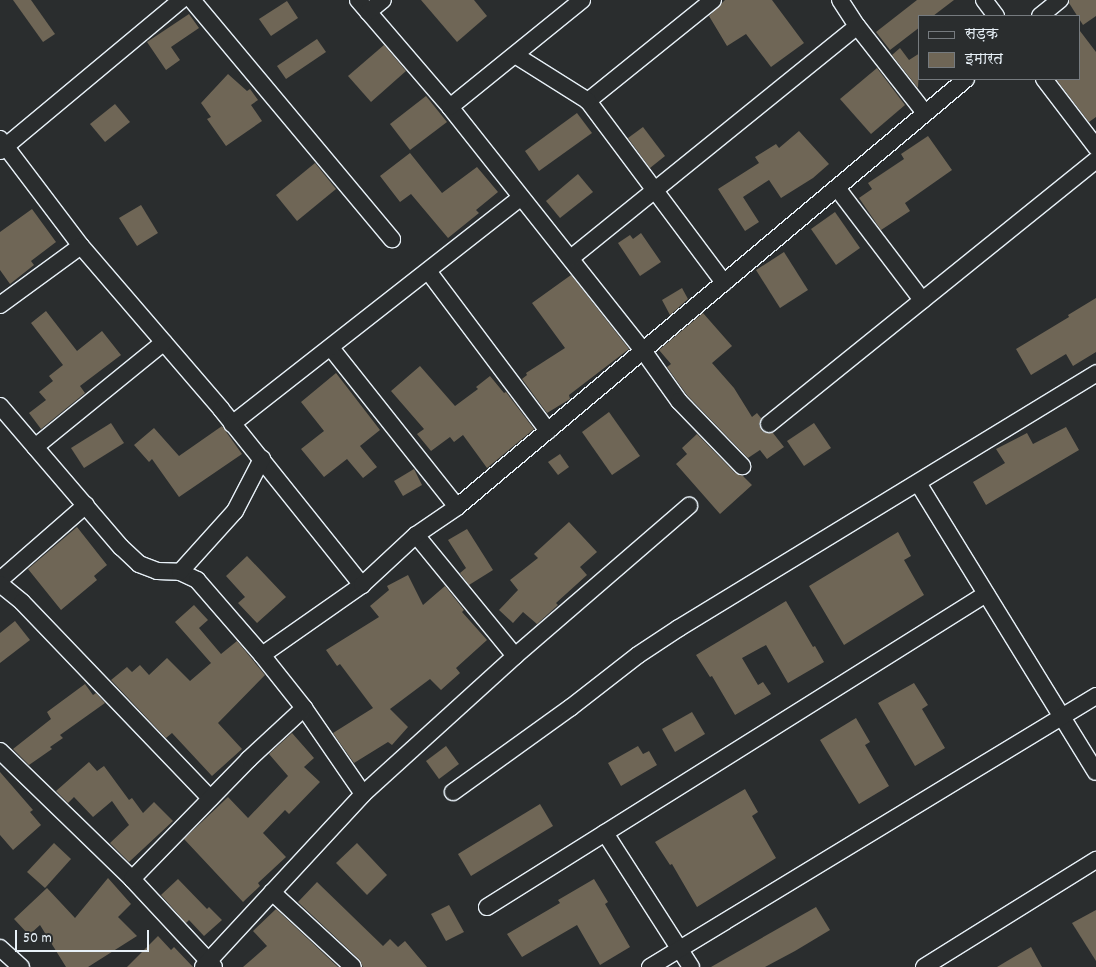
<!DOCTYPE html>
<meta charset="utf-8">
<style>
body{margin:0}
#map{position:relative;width:1096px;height:967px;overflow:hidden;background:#2a2d2e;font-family:Dekko,"Playpen Sans Deva",sans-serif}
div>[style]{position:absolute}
.building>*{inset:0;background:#6f6656}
.roads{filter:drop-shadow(1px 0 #e8f1f8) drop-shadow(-1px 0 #e8f1f8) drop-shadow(0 1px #e8f1f8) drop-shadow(0 -1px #e8f1f8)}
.minor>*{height:16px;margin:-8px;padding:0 8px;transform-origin:8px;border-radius:8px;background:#2a2d2e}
span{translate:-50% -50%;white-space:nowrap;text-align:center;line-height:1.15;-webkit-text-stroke:4px #2a2d2e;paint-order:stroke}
.legend{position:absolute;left:918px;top:15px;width:162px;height:65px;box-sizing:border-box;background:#2a2d2e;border:1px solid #767b7f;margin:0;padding:6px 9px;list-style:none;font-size:15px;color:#e8f1f8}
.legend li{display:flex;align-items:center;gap:10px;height:25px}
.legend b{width:25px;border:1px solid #767b7f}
.scale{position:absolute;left:15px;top:930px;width:134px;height:22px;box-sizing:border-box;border:2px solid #e8f1f8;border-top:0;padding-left:6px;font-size:15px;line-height:18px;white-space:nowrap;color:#e8f1f8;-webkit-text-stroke:4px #2a2d2e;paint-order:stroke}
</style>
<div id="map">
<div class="building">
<div style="clip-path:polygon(13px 0,31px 0,55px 34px,43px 42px)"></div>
<div style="clip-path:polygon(421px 0,474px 0,487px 16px,457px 42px)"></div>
<div style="clip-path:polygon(725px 0,772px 0,804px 43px,771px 67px,746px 34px,727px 46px,709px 16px)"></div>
<div style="clip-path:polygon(917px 0,954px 0,933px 16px,920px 16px,920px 27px,890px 50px,876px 32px)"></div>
<div style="clip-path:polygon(1070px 0,1096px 0,1096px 16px,1083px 25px,1069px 3px)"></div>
<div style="clip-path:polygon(287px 1px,298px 18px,271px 36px,259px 19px)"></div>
<div style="clip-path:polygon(189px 14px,199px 28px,171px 47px,180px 60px,166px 70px,147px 42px)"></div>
<div style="clip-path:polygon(1080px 31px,1096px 52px,1096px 117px,1089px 122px,1056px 79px,1080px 79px)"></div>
<div style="clip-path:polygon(317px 39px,326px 52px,286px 79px,277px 66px)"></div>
<div style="clip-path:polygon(384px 45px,406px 71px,371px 102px,348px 76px)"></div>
<div style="clip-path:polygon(900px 48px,909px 60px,920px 53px,918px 88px,892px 55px)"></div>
<div style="clip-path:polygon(877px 68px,905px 105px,871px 134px,840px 99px)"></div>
<div style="clip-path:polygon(228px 74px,247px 91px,250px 89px,258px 100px,251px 105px,262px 121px,226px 146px,207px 119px,211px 117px,201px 103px)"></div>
<div style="clip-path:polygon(426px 96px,447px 122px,410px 150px,390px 124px)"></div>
<div style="clip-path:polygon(115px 104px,130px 122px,105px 142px,90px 124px)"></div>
<div style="clip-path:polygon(577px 113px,592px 133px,539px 171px,525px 151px)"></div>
<div style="clip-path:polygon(643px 127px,665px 156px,650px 168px,628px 138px)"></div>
<div style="clip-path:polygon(799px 131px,829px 164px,813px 178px,781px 198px,769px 180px,743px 197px,759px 222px,745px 231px,718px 189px,759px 163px,755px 157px,776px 144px,779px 148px)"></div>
<div style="clip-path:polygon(928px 136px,952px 170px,905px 203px,910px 211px,881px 230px,859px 198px,872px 189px,868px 183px,904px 159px,901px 154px)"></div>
<div style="clip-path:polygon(410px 153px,442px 193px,477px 167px,498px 192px,476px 210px,479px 213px,448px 238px,411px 194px,400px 202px,380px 176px)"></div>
<div style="clip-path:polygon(315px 163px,336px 189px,297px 221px,276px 195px)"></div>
<div style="clip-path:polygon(578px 174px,593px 192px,560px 218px,546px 201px)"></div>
<div style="clip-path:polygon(141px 205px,158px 233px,137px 246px,119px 218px)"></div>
<div style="clip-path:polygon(32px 209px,56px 242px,31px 261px,34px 265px,10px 284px,0 270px,0 232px)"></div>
<div style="clip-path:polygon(835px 212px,860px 248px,836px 265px,811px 229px)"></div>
<div style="clip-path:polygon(641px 233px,661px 262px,640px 276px,618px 243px,630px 235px,633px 239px)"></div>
<div style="clip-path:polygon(784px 252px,808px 290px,780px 308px,756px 270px)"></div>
<div style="clip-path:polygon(571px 275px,629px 349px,569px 395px,570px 399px,547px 413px,522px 379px,527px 375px,526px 373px,565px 348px,532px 303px)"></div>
<div style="clip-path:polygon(682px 288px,688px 299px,670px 315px,662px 300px)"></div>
<div style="clip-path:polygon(1096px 298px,1096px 352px,1073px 366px,1066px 354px,1031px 375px,1016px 349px,1069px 317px,1068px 315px)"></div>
<div style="clip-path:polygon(46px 311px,77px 351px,102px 331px,121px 355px,80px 386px,85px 393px,41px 429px,29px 413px,46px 400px,39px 392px,53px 381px,49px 376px,63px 365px,31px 323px)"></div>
<div style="clip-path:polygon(703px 313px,732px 346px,712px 363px,734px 388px,752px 417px,757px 413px,761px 418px,759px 425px,762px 431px,766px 433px,773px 433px,784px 447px,767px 459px,760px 450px,748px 458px,687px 395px,667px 367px,671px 364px,659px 350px)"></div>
<div style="clip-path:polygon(420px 366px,455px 406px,478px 389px,476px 387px,490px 376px,504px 393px,506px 392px,534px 429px,487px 468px,463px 435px,454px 442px,450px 437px,431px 451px,417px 434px,424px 429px,391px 391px)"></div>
<div style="clip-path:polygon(336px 373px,380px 430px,360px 446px,377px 467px,363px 478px,347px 459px,324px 477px,301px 449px,324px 431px,301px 402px)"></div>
<div style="clip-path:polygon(609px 412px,640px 456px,612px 475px,582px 432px)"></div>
<div style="clip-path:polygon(111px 423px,124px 443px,84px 468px,71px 448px)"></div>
<div style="clip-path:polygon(814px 423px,831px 448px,804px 466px,787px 441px)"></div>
<div style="clip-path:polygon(222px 426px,242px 454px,179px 497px,152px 459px,149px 462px,134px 445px,154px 428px,179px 456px)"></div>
<div style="clip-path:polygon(1066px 427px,1079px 450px,986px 505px,973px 482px,1005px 463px,996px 449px,1027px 433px,1033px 444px)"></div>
<div style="clip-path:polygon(697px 434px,735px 473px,743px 476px,752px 485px,720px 514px,676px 464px,687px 454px,682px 448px)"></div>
<div style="clip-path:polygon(560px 454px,569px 467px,558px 475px,548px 462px)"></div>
<div style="clip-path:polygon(414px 469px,422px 485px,403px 496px,394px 481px)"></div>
<div style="clip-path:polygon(569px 522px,597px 552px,580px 567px,587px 575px,556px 603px,558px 605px,537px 624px,523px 612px,513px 623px,499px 610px,518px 590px,510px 580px,538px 558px,534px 554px)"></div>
<div style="clip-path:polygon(77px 527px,107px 565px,94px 576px,97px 580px,61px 610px,28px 569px)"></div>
<div style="clip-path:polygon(467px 529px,493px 570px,469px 585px,460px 573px,466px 568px,448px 540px)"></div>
<div style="clip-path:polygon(898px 532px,911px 556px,904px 560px,924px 595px,844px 645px,809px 586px)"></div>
<div style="clip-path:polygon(247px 556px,286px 597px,257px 623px,238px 603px,245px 597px,226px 576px)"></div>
<div style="clip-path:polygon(408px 575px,423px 605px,445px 586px,464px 610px,462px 612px,487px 640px,456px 668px,460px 673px,441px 690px,430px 679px,390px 709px,408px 727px,392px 745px,388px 742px,354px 763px,333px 733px,373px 708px,340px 664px,337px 666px,326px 650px,379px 617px,370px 606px,389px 590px,387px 586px)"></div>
<div style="clip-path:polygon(786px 601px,813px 647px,815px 646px,824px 662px,788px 683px,766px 645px,742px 658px,758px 685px,763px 682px,771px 694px,735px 715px,712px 676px,710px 677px,696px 655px)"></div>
<div style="clip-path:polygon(194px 605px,208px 620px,199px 628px,221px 654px,237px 641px,265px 675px,218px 723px,242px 749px,212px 776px,172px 733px,166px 738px,111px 680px,127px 667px,132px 672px,140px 665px,149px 675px,167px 658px,190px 681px,211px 663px,175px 622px)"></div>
<div style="clip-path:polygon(15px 621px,30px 640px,0 663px,0 633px)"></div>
<div style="clip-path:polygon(914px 683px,928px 705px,922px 709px,945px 748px,915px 766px,878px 703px)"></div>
<div style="clip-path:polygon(85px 684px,93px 695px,96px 693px,105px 703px,60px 735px,63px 738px,50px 747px,52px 749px,29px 765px,13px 749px,51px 719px,47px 712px)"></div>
<div style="clip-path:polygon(692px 712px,705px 734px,675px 752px,662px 729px)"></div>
<div style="clip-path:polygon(856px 718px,870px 742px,865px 745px,889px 786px,859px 804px,820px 740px)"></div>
<div style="clip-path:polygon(292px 733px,314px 758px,304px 767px,320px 782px,289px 814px,285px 810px,263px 833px,286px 857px,258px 883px,260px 886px,243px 902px,184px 839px,228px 797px,248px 818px,288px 776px,269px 754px)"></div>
<div style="clip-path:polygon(446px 746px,459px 764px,439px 779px,426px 761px)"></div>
<div style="clip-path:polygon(638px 746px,643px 754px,649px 751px,657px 765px,621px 786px,608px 763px)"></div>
<div style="clip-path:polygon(89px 762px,97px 771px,104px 766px,129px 800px,132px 798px,143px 813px,154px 802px,173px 821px,129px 862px,110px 843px,129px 825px,112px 801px,93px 817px,74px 797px,68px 803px,56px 791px)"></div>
<div style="clip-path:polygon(0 772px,33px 810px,30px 812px,41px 825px,13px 850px,0 835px)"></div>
<div style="clip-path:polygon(745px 789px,758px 812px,752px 816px,776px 858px,697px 907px,672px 864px,670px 865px,655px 842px)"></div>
<div style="clip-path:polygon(540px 804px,553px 826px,471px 876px,458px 854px)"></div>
<div style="clip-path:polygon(54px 843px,71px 859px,45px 888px,27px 872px)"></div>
<div style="clip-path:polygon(357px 843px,387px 875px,367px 895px,336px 863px)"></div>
<div style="clip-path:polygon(108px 878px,131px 904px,118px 917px,137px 936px,88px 967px,66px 967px,40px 925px,29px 935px,14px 919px,47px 888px,75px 918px)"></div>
<div style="clip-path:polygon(178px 879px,207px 909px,209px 907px,222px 920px,204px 936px,189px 920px,186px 923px,161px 895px)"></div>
<div style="clip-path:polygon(594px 879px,608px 902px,605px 904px,630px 947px,600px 965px,577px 925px,522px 957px,507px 934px,560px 903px,558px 900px)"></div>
<div style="clip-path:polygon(317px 882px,383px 946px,390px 939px,398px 947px,405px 941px,427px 967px,363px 967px,360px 960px,298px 902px)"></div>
<div style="clip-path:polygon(449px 905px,464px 932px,446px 941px,431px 914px)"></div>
<div style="clip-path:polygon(816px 907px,830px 930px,795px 951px,765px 967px,711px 967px)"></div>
<div style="clip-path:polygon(276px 909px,338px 967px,243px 967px,267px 946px,253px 931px)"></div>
<div style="clip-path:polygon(1096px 910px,1096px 961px,1072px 923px)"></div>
<div style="clip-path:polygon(158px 936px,171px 950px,174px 947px,193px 967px,127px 967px)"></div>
<div style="clip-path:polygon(1031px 947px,1042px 967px,997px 967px,1019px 954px)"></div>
</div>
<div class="roads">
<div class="minor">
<div style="left:192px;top:0;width:312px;rotate:50.1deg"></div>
<div style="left:358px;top:0;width:141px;rotate:49.3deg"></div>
<div style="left:450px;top:107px;width:309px;rotate:51.6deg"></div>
<div style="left:642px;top:349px;width:64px;rotate:54.6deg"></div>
<div style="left:679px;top:401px;width:91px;rotate:45.9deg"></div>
<div style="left:713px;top:0;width:161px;rotate:141.1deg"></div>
<div style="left:588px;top:101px;width:227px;rotate:53.2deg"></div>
<div style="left:840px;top:0;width:31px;rotate:57deg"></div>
<div style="left:857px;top:26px;width:110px;rotate:52deg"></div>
<div style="left:984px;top:0;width:20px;rotate:53deg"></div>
<div style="left:368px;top:12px;width:19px;rotate:-39deg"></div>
<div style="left:1040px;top:16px;width:26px;rotate:-39deg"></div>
<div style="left:515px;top:55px;width:86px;rotate:32.2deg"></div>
<div style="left:1044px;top:79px;width:86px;rotate:52.6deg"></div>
<div style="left:450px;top:107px;width:170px;rotate:-39deg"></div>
<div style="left:0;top:139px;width:134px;rotate:52.9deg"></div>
<div style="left:81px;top:246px;width:215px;rotate:49.3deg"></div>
<div style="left:221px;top:409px;width:226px;rotate:51.3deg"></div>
<div style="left:0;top:151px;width:236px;rotate:-39.8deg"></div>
<div style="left:837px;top:188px;width:141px;rotate:52.8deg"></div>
<div style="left:571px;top:258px;width:368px;rotate:-39deg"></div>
<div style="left:428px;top:271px;width:200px;rotate:53.1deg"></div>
<div style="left:0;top:305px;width:100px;rotate:-36.1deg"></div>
<div style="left:331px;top:348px;width:203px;rotate:51.6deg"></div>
<div style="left:0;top:406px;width:186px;rotate:49.4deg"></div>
<div style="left:121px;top:547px;width:25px;rotate:43deg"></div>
<div style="left:139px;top:564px;width:19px;rotate:21deg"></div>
<div style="left:157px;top:571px;width:23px;rotate:2deg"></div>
<div style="left:180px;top:572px;width:19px;rotate:25deg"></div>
<div style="left:197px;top:580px;width:99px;rotate:49.1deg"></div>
<div style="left:262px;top:655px;width:68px;rotate:51.6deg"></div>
<div style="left:304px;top:708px;width:104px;rotate:55.5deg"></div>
<div style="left:232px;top:424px;width:367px;rotate:-38.1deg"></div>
<div style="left:769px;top:424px;width:420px;rotate:-38.9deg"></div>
<div style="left:35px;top:447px;width:166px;rotate:-39.1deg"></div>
<div style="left:918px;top:483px;width:339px;rotate:58.4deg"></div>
<div style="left:416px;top:535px;width:156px;rotate:50.7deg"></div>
<div style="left:180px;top:572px;width:82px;rotate:-48deg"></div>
<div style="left:235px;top:511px;width:59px;rotate:-62.6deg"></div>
<div style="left:0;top:580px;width:114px;rotate:-41.1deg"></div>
<div style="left:0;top:584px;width:28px;rotate:39deg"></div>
<div style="left:22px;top:602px;width:272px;rotate:46.2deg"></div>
<div style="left:262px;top:655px;width:122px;rotate:-35deg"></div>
<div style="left:362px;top:585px;width:74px;rotate:-42.8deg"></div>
<div style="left:416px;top:535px;width:50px;rotate:-34.3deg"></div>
<div style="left:457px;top:507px;width:665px;rotate:-40.06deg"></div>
<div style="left:0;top:751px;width:184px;rotate:44.1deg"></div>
<div style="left:132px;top:879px;width:120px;rotate:47deg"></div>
<div style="left:453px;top:792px;width:144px;rotate:-35.7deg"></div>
<div style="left:570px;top:708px;width:86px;rotate:-37.9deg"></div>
<div style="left:638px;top:655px;width:49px;rotate:-33.4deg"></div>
<div style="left:679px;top:628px;width:489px;rotate:-31.4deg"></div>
<div style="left:605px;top:833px;width:159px;rotate:57.3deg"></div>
<div style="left:132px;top:879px;width:168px;rotate:-45.7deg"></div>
<div style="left:249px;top:759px;width:75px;rotate:-42.8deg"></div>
<div style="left:272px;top:892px;width:110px;rotate:42.8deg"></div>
<div style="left:487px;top:907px;width:589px;rotate:-32.1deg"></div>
<div style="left:0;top:948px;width:28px;rotate:42deg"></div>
<div style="left:203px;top:967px;width:236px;rotate:-47.2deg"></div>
<div style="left:363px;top:794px;width:205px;rotate:-42.2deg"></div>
<div style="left:515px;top:656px;width:230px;rotate:-40.8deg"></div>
<div style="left:650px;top:967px;width:522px;rotate:-31.28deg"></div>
<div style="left:924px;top:967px;width:203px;rotate:-31.9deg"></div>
</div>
</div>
<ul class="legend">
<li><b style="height:6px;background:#2a2d2e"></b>सड़क</li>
<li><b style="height:14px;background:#6f6656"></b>इमारत</li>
</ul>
<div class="scale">50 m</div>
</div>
